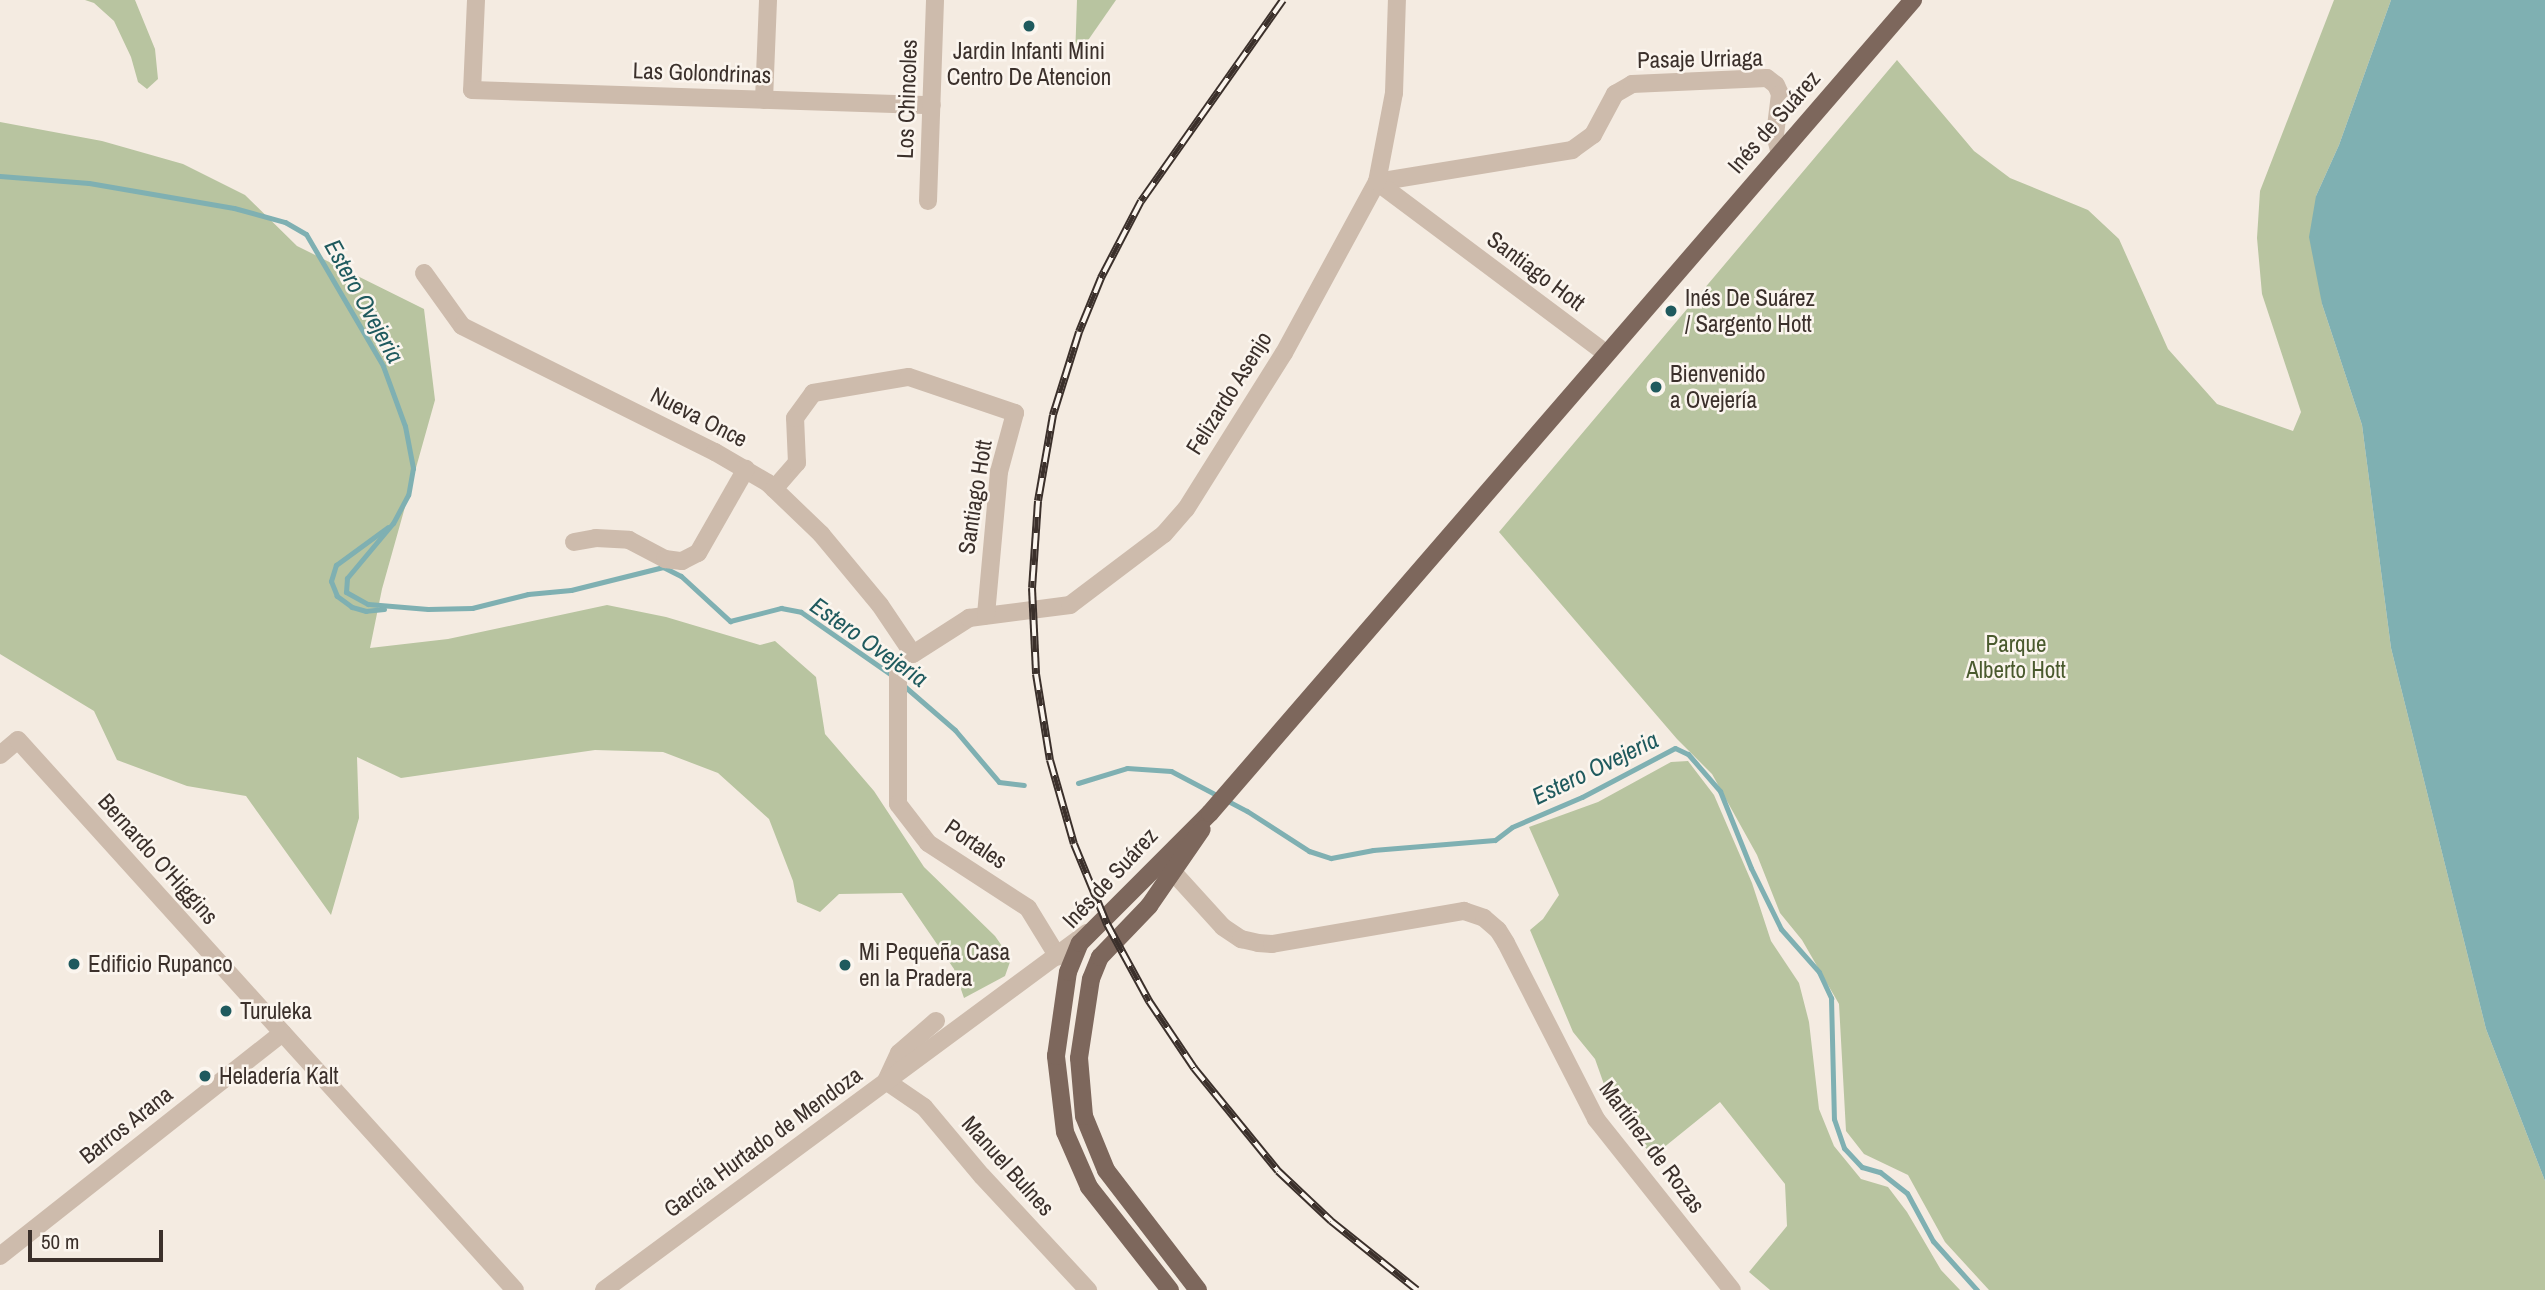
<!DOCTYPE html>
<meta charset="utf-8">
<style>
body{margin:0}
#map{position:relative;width:2545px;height:1290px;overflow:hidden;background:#f4ebe1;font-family:"Archivo Narrow",sans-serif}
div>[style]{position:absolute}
.green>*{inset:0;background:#b8c4a0}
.water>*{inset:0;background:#7fb0b2}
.stream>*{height:5px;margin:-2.5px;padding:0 2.5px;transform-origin:2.5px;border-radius:2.5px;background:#7fb0b2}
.minor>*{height:18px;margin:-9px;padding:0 9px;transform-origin:9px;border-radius:9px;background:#cdbbac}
.major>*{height:18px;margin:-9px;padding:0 9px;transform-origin:9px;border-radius:9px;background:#7d675c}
.rail>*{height:8px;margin-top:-4px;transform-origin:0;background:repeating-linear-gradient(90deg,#fbf5ee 0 16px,#3b302b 0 32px);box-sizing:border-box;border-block:2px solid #3b302b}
.dots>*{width:19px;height:19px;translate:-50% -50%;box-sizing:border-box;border:4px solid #fbf5ee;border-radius:50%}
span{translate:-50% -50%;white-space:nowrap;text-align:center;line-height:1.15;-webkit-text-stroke:5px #fbf5ee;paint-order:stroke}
.poi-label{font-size:23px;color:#3b302b}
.left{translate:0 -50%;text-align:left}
.street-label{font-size:23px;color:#3b302b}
.park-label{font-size:23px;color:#4a5a2e}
.water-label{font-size:24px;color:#1f5a5e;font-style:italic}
.scale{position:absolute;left:28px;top:1230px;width:135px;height:32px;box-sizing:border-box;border:4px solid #3b302b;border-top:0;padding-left:9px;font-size:21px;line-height:24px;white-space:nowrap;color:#3b302b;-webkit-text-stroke:5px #fbf5ee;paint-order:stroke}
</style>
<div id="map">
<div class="green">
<div style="clip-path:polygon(85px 0,135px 0,155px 49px,158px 79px,147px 89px,138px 82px,131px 57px,114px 21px,94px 3px)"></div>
<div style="clip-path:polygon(1077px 0,1116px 0,1075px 59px)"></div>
<div style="clip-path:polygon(2334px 0,2391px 0,2339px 145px,2316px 196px,2322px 304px,2362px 425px,2391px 648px,2486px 1029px,2545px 1181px,2545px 1290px,1989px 1290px,1945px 1242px,1908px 1175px,1864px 1154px,1846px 1131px,1839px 1004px,1802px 940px,1780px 913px,1757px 855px,1712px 774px,1677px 739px,1499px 532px,1897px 60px,1974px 151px,2010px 178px,2088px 210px,2119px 239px,2168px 349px,2217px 404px,2293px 431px,2301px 412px,2262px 294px,2257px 238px,2260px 191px)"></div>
<div style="clip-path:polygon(0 122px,102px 141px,183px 164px,245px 195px,297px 246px,424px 309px,435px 400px,382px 589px,370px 648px,448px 639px,607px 605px,666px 617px,760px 645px,775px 641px,816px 677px,825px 734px,874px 791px,924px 867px,995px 936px,1011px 959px,1005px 976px,964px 998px,954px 969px,902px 893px,839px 894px,820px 912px,797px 902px,793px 881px,769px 819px,718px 773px,663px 752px,595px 750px,401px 778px,357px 757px,359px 818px,331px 915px,246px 796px,187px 786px,117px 760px,94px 711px,0 654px)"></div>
<div style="clip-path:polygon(1688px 761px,1714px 795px,1752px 883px,1771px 941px,1799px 983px,1809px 1022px,1819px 1109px,1834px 1146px,1861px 1179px,1888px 1187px,1907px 1212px,1941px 1270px,1960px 1290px,1770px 1290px,1749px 1272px,1787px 1226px,1785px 1184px,1720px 1102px,1652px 1157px,1606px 1090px,1595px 1059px,1573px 1032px,1530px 930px,1543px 919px,1559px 895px,1529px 827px,1598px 802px,1671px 762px)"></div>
</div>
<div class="water">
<div style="clip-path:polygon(2391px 0,2545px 0,2545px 1181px,2486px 1029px,2391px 648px,2362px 425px,2322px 304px,2309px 237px,2316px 196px,2339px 145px)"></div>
</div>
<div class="stream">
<div style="left:0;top:176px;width:89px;rotate:4.5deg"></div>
<div style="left:89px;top:183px;width:147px;rotate:9.8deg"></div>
<div style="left:234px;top:208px;width:53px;rotate:15.4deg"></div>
<div style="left:285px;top:222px;width:24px;rotate:30deg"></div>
<div style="left:306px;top:234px;width:153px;rotate:59.7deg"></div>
<div style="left:383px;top:366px;width:64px;rotate:69.9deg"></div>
<div style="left:405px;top:426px;width:43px;rotate:79.2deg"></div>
<div style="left:413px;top:468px;width:27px;rotate:100deg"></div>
<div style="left:408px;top:495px;width:32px;rotate:118deg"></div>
<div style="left:393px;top:523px;width:72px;rotate:129.9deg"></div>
<div style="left:347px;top:578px;width:14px;rotate:94deg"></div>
<div style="left:346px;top:592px;width:25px;rotate:29deg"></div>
<div style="left:368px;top:604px;width:60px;rotate:4.8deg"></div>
<div style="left:428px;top:609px;width:44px;rotate:-1.3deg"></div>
<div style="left:472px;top:608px;width:58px;rotate:-14deg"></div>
<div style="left:528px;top:594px;width:43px;rotate:-5.3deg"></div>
<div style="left:571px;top:590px;width:95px;rotate:-14deg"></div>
<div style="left:663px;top:567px;width:20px;rotate:27deg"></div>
<div style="left:681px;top:576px;width:67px;rotate:42.6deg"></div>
<div style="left:730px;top:621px;width:53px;rotate:-14.3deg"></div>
<div style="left:781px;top:608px;width:20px;rotate:11deg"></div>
<div style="left:801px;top:612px;width:112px;rotate:34.8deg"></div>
<div style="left:384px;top:609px;width:18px;rotate:174deg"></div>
<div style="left:366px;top:611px;width:15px;rotate:-164deg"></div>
<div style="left:352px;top:607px;width:19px;rotate:-144deg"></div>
<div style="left:337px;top:596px;width:16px;rotate:-112deg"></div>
<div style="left:331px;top:581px;width:17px;rotate:-73deg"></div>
<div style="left:336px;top:565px;width:64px;rotate:-36.2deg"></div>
<div style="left:903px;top:685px;width:69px;rotate:40.9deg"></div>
<div style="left:955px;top:730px;width:68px;rotate:49.8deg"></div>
<div style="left:999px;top:782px;width:25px;rotate:7deg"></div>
<div style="left:1078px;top:783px;width:51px;rotate:-17deg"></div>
<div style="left:1127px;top:768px;width:44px;rotate:3.9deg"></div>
<div style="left:1171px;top:771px;width:86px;rotate:27.8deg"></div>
<div style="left:1247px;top:811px;width:74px;rotate:32.8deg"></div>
<div style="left:1309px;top:851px;width:23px;rotate:18deg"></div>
<div style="left:1331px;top:858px;width:43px;rotate:-10.8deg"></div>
<div style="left:1373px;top:850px;width:122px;rotate:-4.7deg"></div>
<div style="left:1495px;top:840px;width:21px;rotate:-37deg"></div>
<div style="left:1512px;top:827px;width:76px;rotate:-23.2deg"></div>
<div style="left:1582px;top:797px;width:105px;rotate:-27.8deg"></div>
<div style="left:1675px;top:748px;width:14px;rotate:25deg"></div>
<div style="left:1688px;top:754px;width:49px;rotate:49.1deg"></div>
<div style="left:1720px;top:791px;width:83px;rotate:68.1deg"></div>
<div style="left:1751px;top:868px;width:68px;rotate:63.8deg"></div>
<div style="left:1781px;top:929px;width:57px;rotate:48.5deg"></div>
<div style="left:1819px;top:972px;width:29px;rotate:65deg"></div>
<div style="left:1831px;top:998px;width:121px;rotate:88.6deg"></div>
<div style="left:1834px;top:1119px;width:31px;rotate:71deg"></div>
<div style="left:1844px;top:1148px;width:26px;rotate:47deg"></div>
<div style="left:1862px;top:1167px;width:19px;rotate:16deg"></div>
<div style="left:1880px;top:1172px;width:34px;rotate:38deg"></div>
<div style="left:1907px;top:1193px;width:55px;rotate:61.6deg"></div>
<div style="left:1933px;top:1241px;width:66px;rotate:48.1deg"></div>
</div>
<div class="minor">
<div style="left:476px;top:0;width:90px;rotate:92.5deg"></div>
<div style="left:472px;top:90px;width:460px;rotate:1.9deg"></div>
<div style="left:764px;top:100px;width:100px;rotate:-87.7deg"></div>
<div style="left:1377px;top:182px;width:198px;rotate:-9.3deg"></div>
<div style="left:1572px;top:150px;width:26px;rotate:-36deg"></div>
<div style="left:1593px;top:135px;width:47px;rotate:-61.8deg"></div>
<div style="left:1615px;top:94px;width:20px;rotate:-30deg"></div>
<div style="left:1632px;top:84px;width:135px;rotate:-2.5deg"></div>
<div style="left:1767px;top:78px;width:11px;rotate:38deg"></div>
<div style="left:1776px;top:85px;width:10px;rotate:66deg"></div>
<div style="left:1780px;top:94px;width:41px;rotate:97deg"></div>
<div style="left:1775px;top:135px;width:20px;rotate:75deg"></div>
<div style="left:1377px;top:182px;width:277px;rotate:36.8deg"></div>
<div style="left:928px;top:201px;width:201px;rotate:-88deg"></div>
<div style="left:424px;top:273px;width:65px;rotate:54.4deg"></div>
<div style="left:462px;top:326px;width:283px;rotate:26.5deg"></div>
<div style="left:715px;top:452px;width:61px;rotate:30.3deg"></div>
<div style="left:768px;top:483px;width:74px;rotate:43.9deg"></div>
<div style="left:821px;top:534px;width:92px;rotate:50.3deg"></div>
<div style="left:880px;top:605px;width:59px;rotate:56deg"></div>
<div style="left:913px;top:654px;width:67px;rotate:-32.7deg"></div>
<div style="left:969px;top:618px;width:102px;rotate:-7.3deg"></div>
<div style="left:1070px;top:605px;width:118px;rotate:-37.1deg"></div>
<div style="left:1164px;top:534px;width:33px;rotate:-49deg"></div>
<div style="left:1186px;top:509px;width:184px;rotate:-57.9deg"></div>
<div style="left:1284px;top:353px;width:195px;rotate:-61.5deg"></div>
<div style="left:1377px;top:182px;width:91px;rotate:-79.2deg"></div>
<div style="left:1394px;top:93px;width:93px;rotate:-88.2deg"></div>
<div style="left:774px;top:489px;width:35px;rotate:-49deg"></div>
<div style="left:797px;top:463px;width:45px;rotate:-92.5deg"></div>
<div style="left:795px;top:418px;width:31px;rotate:-54deg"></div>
<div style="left:813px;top:393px;width:97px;rotate:-9.5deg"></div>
<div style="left:909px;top:377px;width:112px;rotate:18.8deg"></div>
<div style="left:1015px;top:413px;width:61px;rotate:105.2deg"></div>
<div style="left:999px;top:472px;width:144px;rotate:95.2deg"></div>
<div style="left:574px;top:542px;width:22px;rotate:-10deg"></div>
<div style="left:596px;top:538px;width:33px;rotate:3deg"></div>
<div style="left:629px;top:540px;width:41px;rotate:27.8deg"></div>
<div style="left:665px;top:559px;width:17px;rotate:7deg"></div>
<div style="left:682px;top:561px;width:18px;rotate:-27deg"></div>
<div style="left:698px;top:553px;width:97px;rotate:-60.3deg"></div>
<div style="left:898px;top:673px;width:131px;rotate:90deg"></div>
<div style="left:898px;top:804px;width:49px;rotate:52.4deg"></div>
<div style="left:928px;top:843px;width:119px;rotate:33deg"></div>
<div style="left:1028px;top:908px;width:57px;rotate:58.5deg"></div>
<div style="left:0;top:755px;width:23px;rotate:-40deg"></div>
<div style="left:18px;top:740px;width:741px;rotate:47.9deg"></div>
<div style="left:1173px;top:872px;width:74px;rotate:47.7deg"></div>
<div style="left:1223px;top:927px;width:22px;rotate:34deg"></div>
<div style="left:1241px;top:939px;width:17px;rotate:13deg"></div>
<div style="left:1258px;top:943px;width:14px;rotate:4deg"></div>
<div style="left:1272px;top:944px;width:195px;rotate:-9.8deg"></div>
<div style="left:1464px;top:911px;width:21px;rotate:19deg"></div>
<div style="left:1484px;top:918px;width:18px;rotate:41deg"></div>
<div style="left:1498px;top:930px;width:15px;rotate:58deg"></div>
<div style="left:1506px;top:943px;width:198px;rotate:62.9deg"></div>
<div style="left:1596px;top:1119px;width:218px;rotate:51.5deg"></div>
<div style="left:886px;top:1081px;width:46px;rotate:34.4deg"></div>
<div style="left:924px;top:1107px;width:90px;rotate:50deg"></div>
<div style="left:982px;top:1176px;width:156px;rotate:47.1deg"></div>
<div style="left:886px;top:1081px;width:31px;rotate:-65deg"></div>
<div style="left:899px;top:1053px;width:49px;rotate:-40.9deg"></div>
<div style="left:0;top:1256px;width:360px;rotate:-38.3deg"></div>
<div style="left:604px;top:1290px;width:601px;rotate:-36.47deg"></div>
</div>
<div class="major">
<div style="left:1170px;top:1290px;width:131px;rotate:-128.2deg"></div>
<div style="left:1089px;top:1187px;width:60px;rotate:-113.6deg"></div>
<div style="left:1065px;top:1132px;width:77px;rotate:-96.8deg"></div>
<div style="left:1056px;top:1056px;width:85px;rotate:-81.9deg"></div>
<div style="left:1068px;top:972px;width:31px;rotate:-68deg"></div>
<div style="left:1080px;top:943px;width:184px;rotate:-45deg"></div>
<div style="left:1210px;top:813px;width:1075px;rotate:-49.15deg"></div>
<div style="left:1198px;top:1290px;width:151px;rotate:-127.5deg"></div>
<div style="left:1106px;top:1170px;width:58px;rotate:-112.2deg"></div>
<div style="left:1084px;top:1116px;width:58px;rotate:-94.9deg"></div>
<div style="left:1079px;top:1058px;width:80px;rotate:-81.4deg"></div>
<div style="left:1091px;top:979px;width:24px;rotate:-68deg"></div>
<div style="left:1100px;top:957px;width:71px;rotate:-46.1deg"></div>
<div style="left:1149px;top:906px;width:93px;rotate:-55.5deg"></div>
</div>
<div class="rail">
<div style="left:1283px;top:0;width:246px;rotate:125.2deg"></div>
<div style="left:1141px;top:201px;width:87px;rotate:117.5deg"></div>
<div style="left:1101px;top:278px;width:58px;rotate:112.2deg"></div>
<div style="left:1079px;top:332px;width:87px;rotate:107.4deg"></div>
<div style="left:1053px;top:415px;width:87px;rotate:99.9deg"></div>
<div style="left:1038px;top:501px;width:87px;rotate:93.9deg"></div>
<div style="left:1032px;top:588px;width:86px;rotate:87.3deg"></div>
<div style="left:1036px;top:674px;width:87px;rotate:80.8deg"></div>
<div style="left:1050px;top:760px;width:87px;rotate:74.1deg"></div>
<div style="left:1074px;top:844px;width:87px;rotate:67.6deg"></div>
<div style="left:1107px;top:924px;width:88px;rotate:61.4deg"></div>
<div style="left:1149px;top:1001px;width:81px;rotate:56.1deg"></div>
<div style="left:1194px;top:1068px;width:133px;rotate:50.8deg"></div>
<div style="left:1278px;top:1171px;width:73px;rotate:43.3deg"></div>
<div style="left:1331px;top:1221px;width:110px;rotate:38.7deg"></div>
</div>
<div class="dots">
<div style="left:1029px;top:26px;background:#1f5a5e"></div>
<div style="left:1671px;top:311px;background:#1f5a5e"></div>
<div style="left:1656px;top:387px;background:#1f5a5e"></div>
<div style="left:74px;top:964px;background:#1f5a5e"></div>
<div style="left:845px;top:965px;background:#1f5a5e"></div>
<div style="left:226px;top:1011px;background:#1f5a5e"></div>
<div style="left:205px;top:1076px;background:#1f5a5e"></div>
</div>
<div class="poi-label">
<span style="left:1029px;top:64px">Jardin Infanti Mini<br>Centro De Atencion</span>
<span class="left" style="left:1685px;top:311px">Inés De Suárez<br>/ Sargento Hott</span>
<span class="left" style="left:1670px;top:387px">Bienvenido<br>a Ovejería</span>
<span class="left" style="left:859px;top:965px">Mi Pequeña Casa<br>en la Pradera</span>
<span class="left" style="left:88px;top:964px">Edificio Rupanco</span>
<span class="left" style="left:240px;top:1011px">Turuleka</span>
<span class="left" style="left:219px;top:1076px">Heladería Kalt</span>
</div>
<div class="street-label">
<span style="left:1700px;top:59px;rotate:-1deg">Pasaje Urriaga</span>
<span style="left:702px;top:73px;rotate:2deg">Las Golondrinas</span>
<span style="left:907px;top:99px;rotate:-88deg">Los Chincoles</span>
<span style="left:1774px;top:122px;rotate:-49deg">Inés de Suárez</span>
<span style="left:1536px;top:271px;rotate:37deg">Santiago Hott</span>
<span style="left:1229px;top:393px;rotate:-58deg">Felizardo Asenjo</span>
<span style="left:699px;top:417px;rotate:27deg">Nueva Once</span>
<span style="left:975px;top:497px;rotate:-81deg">Santiago Hott</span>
<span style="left:976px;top:844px;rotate:34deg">Portales</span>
<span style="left:158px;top:859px;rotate:48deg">Bernardo O'Higgins</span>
<span style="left:1110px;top:878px;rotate:-47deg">Inés de Suárez</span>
<span style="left:126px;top:1125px;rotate:-38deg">Barros Arana</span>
<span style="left:763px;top:1142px;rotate:-36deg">García Hurtado de Mendoza</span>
<span style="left:1652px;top:1147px;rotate:53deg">Martínez de Rozas</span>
<span style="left:1008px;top:1166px;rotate:48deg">Manuel Bulnes</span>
</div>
<div class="park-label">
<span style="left:2016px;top:657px">Parque<br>Alberto Hott</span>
</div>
<div class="water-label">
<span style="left:364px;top:301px;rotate:61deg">Estero Ovejeria</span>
<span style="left:869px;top:642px;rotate:35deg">Estero Ovejeria</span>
<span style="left:1595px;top:768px;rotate:-26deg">Estero Ovejeria</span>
</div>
<div class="scale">50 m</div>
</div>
